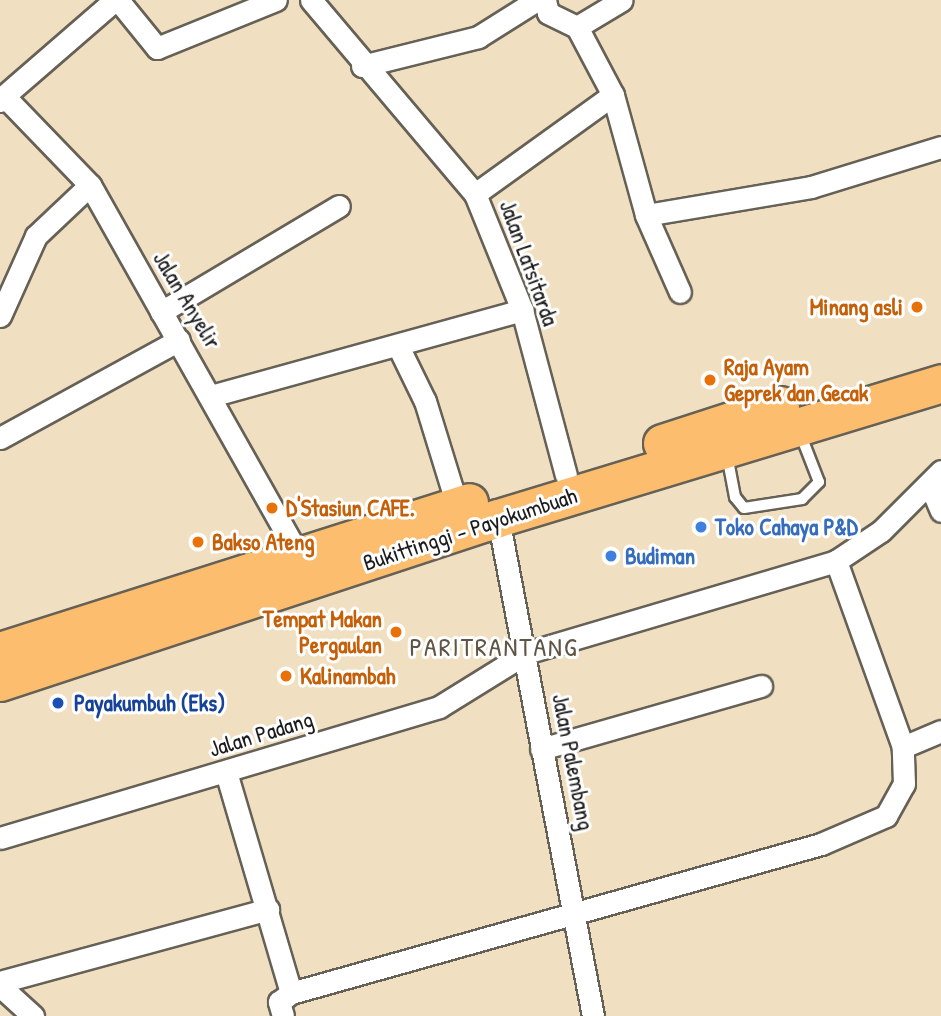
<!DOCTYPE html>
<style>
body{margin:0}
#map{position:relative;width:941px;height:1016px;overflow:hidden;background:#f0e0c1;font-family:"Patrick Hand",sans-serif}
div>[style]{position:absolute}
.roads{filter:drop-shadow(2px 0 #666156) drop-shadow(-2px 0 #666156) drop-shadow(0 2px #666156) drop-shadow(0 -2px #666156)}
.lane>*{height:10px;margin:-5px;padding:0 5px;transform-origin:5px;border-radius:5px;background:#fff}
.street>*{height:21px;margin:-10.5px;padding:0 10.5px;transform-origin:10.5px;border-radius:10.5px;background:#fff}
.highway>*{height:37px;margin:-18.5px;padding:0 18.5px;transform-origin:18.5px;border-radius:18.5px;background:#fcbd6f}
.dots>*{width:19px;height:19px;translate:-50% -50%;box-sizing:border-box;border:4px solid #fff;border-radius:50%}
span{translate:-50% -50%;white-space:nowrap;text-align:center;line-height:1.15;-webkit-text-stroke:6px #fff;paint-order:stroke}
.street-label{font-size:23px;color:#1c1c1c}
.food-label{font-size:23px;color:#c56008;font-weight:700}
.right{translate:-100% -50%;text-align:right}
.left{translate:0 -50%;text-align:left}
.shop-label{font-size:23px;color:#366cbe;font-weight:700}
.transit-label{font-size:23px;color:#164399;font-weight:700}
.quarter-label{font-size:26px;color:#605445;letter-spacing:2px}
</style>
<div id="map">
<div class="roads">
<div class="lane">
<div style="left:727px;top:455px;width:43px;rotate:79.2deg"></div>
<div style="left:735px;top:497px;width:14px;rotate:51deg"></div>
<div style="left:744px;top:508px;width:59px;rotate:-8.8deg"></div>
<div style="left:802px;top:499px;width:24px;rotate:-45deg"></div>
<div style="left:819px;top:482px;width:53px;rotate:-111.2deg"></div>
</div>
<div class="street">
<div style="left:118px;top:0;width:62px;rotate:50.9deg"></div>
<div style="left:157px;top:48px;width:128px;rotate:-22deg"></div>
<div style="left:311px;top:0;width:254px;rotate:49.8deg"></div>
<div style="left:475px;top:194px;width:125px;rotate:67.9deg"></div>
<div style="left:522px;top:310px;width:171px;rotate:75.1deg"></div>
<div style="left:545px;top:0;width:13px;rotate:77deg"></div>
<div style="left:548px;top:13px;width:32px;rotate:26deg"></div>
<div style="left:577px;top:27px;width:52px;rotate:-31deg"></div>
<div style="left:577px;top:27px;width:77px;rotate:62.1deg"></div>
<div style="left:613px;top:95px;width:124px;rotate:74.6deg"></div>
<div style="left:646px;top:215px;width:167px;rotate:-9.6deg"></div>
<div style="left:811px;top:187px;width:136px;rotate:-17.1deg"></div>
<div style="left:362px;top:66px;width:120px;rotate:-14deg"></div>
<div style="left:478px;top:37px;width:70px;rotate:-32.1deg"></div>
<div style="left:4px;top:96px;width:147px;rotate:-40.9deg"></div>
<div style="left:0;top:101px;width:6px;rotate:-51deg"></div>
<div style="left:4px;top:96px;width:124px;rotate:46deg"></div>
<div style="left:90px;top:185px;width:427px;rotate:60.6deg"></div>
<div style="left:475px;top:194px;width:170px;rotate:-35.7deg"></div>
<div style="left:646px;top:215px;width:84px;rotate:66.2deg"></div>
<div style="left:161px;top:312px;width:207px;rotate:-30.8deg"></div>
<div style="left:0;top:316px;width:88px;rotate:-65.8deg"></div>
<div style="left:36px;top:236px;width:74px;rotate:-43.4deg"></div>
<div style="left:398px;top:346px;width:61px;rotate:63.9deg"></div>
<div style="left:425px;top:401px;width:109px;rotate:72.9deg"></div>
<div style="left:214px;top:395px;width:320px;rotate:-15.4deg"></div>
<div style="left:0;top:438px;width:204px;rotate:-28.7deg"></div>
<div style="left:930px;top:485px;width:28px;rotate:67deg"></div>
<div style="left:498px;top:518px;width:507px;rotate:79.2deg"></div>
<div style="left:903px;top:747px;width:41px;rotate:-22.8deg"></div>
<div style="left:541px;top:749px;width:229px;rotate:-16deg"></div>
<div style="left:226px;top:772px;width:230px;rotate:73.6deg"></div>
<div style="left:0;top:838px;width:458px;rotate:-16.6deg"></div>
<div style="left:439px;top:707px;width:102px;rotate:-31.8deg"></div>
<div style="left:526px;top:653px;width:323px;rotate:-16.5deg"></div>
<div style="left:836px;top:561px;width:54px;rotate:-33.7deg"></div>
<div style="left:881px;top:531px;width:85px;rotate:-45deg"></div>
<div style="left:0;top:982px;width:278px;rotate:-15.2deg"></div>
<div style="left:0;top:986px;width:45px;rotate:42.3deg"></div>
<div style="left:283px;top:1016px;width:15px;rotate:-106deg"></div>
<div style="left:279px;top:1002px;width:15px;rotate:-37deg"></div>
<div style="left:291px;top:993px;width:551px;rotate:-15.7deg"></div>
<div style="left:821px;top:844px;width:71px;rotate:-23.3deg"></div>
<div style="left:886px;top:816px;width:37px;rotate:-61deg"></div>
<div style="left:904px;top:784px;width:37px;rotate:-92deg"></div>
<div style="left:903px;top:747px;width:198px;rotate:-109.8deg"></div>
</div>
<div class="highway">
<div style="left:662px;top:443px;width:124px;rotate:-17.9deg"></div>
<div style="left:0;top:651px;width:492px;rotate:-17.6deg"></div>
<div style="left:0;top:682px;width:524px;rotate:-18.23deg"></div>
<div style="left:498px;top:518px;width:463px;rotate:-16.9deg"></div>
</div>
</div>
<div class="dots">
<div style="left:917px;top:307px;background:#e8710a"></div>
<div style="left:710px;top:380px;background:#e8710a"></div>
<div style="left:272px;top:508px;background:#e8710a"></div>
<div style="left:701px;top:527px;background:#3f7fe0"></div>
<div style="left:198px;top:542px;background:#e8710a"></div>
<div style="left:611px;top:556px;background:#3f7fe0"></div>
<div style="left:396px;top:632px;background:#e8710a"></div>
<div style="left:286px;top:676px;background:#e8710a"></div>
<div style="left:58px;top:703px;background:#1a4fb4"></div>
</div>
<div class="street-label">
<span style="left:529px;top:263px;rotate:70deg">Jalan Latsitarda</span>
<span style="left:187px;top:300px;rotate:59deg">Jalan Anyelir</span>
<span style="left:470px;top:529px;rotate:-18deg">Bukittinggi - Payokumbuah</span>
<span style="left:261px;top:734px;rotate:-17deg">Jalan Padang</span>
<span style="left:573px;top:762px;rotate:79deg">Jalan Palembang</span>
</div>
<div class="food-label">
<span class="right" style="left:903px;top:307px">Minang asli</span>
<span class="left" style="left:724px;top:380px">Raja Ayam<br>Geprek dan Gecak</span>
<span class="left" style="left:286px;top:508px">D'Stasiun CAFE.</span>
<span class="left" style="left:212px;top:542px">Bakso Ateng</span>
<span class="right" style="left:382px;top:632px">Tempat Makan<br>Pergaulan</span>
<span class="left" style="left:300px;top:676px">Kalinambah</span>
</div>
<div class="shop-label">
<span class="left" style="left:715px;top:527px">Toko Cahaya P&amp;D</span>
<span class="left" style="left:625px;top:556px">Budiman</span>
</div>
<div class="transit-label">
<span class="left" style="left:74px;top:703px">Payakumbuh (Eks)</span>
</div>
<div class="quarter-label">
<span style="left:494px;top:647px">PARITRANTANG</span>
</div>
</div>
